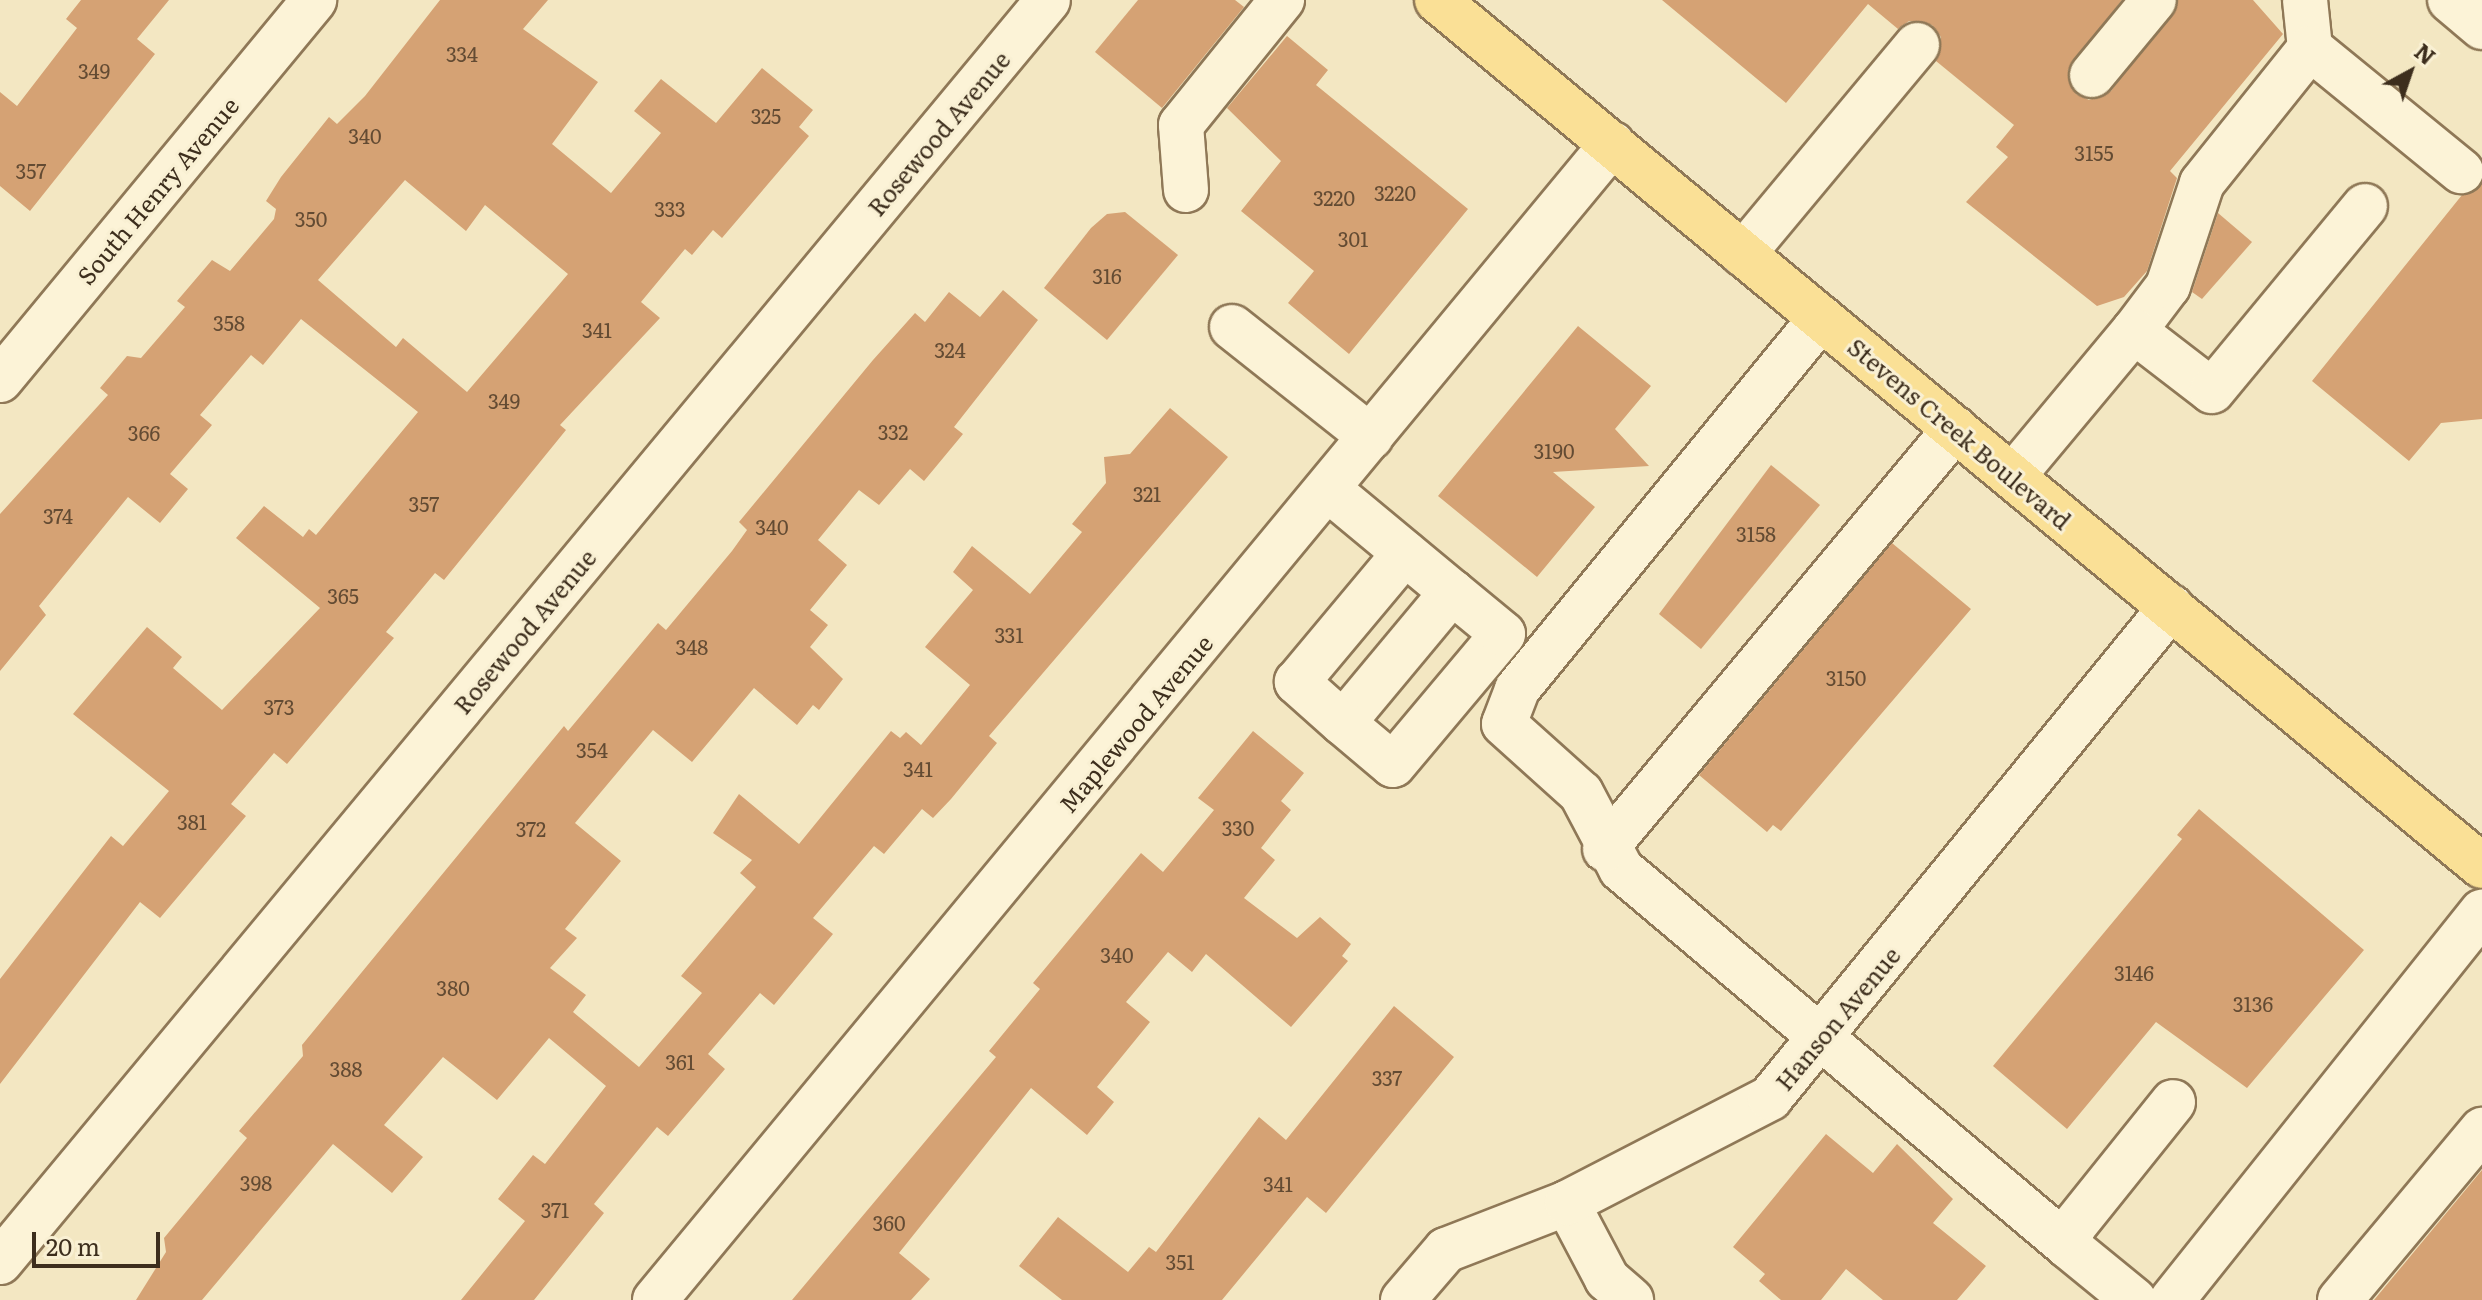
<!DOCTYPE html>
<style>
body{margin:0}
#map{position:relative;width:2482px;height:1300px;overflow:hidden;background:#f3e7c2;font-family:Literata,serif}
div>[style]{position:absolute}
.building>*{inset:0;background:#d5a274}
.roads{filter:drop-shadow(2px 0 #8f7857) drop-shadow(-2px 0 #8f7857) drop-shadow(0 2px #8f7857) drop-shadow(0 -2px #8f7857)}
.minor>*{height:44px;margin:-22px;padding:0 22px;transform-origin:22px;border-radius:22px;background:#fcf3d7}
.major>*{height:44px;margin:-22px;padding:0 22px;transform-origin:22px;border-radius:22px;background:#fae096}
span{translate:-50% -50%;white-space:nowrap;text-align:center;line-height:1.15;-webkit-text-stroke:6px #f9f0d3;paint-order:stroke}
.number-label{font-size:20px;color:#634b33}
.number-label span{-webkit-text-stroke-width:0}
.street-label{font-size:24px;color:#3d2e1d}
.north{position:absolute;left:2370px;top:32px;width:80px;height:80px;-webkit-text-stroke:6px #f9f0d3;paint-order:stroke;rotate:40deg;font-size:22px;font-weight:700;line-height:32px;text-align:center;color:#3d2e1d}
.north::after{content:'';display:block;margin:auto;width:28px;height:36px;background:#3d2e1d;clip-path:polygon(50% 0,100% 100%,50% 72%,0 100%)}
.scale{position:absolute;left:32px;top:1232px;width:128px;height:36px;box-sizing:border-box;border:4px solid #3d2e1d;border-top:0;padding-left:10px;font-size:24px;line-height:28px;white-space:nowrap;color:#3d2e1d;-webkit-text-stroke:6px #f9f0d3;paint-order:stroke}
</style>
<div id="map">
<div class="building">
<div style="clip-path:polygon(81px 0,169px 0,137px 39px,155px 54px,30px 211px,0 186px,0 92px,17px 106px,77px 28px,66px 19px)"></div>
<div style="clip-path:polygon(evenodd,440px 0,548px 0,523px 29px,598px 82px,552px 144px,611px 193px,661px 133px,634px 111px,661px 79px,716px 123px,762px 68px,813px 110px,799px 127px,809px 136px,722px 238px,713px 230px,692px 255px,685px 249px,641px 302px,660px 318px,560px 425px,566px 430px,444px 580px,435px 573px,386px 632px,394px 638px,287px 764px,274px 753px,231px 804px,246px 816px,160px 918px,140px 902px,0 1084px,0 979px,111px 836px,123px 846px,169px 791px,73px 714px,147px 627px,182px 657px,173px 668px,222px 710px,320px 608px,236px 538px,264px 506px,303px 537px,309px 529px,316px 535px,418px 412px,301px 319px,263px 365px,251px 355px,200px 415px,212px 425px,170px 474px,188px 489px,160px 523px,128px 497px,39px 606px,46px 615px,0 671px,0 514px,108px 395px,100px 388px,127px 356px,141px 358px,185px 307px,177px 301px,212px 260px,230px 271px,274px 219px,276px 209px,266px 201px,281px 177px,329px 117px,337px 124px,365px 96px,440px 0,405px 180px,466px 231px,485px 205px,568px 274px,467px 392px,403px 338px,396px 347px,318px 280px,405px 180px)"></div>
<div style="clip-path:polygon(1138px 0,1235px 0,1244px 7px,1162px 108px,1095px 52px)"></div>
<div style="clip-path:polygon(1662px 0,2122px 0,2068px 70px,2076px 94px,2089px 100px,2111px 91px,2178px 0,2253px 0,2283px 34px,2170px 171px,2177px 178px,2147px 271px,2124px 297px,2097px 306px,1966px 202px,2008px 157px,1996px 147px,2014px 125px,1936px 61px,1941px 37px,1932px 25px,1909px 21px,1898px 29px,1868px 4px,1786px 103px)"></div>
<div style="clip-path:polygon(1287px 36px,1328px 70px,1316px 85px,1468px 209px,1349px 354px,1288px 303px,1314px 271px,1241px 211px,1281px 161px,1227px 108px)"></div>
<div style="clip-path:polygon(2482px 183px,2482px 419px,2441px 423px,2409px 461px,2312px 381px,2462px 195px)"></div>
<div style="clip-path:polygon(1125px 212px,1178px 255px,1107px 340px,1044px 288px,1091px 228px,1107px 214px)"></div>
<div style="clip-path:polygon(2218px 213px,2252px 242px,2202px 299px,2192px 292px)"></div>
<div style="clip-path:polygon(1003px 290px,1038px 320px,954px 427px,963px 434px,924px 481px,910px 469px,879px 505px,859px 490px,818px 540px,847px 565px,810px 610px,828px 625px,810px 647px,843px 679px,819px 710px,813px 705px,797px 725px,754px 688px,692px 762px,653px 730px,575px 823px,621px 861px,565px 929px,577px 938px,550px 968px,586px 995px,573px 1012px,639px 1067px,702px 993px,681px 976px,756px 887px,740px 873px,752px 860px,713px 833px,739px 794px,799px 844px,891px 731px,900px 738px,906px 732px,921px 745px,970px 685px,925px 647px,973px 590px,953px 572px,972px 546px,1030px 594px,1082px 532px,1072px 524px,1106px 483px,1104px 457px,1130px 454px,1170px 408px,1228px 457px,989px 736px,997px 743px,951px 799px,933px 818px,922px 809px,884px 854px,874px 846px,813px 918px,833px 934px,774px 1005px,760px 993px,708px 1054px,725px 1069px,668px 1136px,657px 1127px,594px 1204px,604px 1213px,534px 1300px,461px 1300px,525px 1221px,498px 1199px,533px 1155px,545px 1164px,606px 1086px,549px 1038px,497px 1100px,443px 1057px,384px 1125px,423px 1157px,392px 1193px,333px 1144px,202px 1300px,136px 1300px,166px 1252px,164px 1238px,247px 1138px,239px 1131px,303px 1056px,302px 1045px,564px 726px,568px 731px,658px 623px,666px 630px,732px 551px,747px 530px,739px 522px,873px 360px,915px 313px,925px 322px,949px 292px,980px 317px)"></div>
<div style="clip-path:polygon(1578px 326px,1651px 386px,1615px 429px,1649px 466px,1553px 472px,1595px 507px,1537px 577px,1438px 496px)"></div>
<div style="clip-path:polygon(1771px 465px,1820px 505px,1701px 649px,1659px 614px)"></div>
<div style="clip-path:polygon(1892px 543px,1971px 609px,1781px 831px,1773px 825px,1767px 832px,1699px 775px)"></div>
<div style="clip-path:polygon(1253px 731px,1304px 773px,1281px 801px,1291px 810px,1261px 848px,1275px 860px,1244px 898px,1297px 938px,1320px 917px,1351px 944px,1342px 956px,1348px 961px,1291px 1027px,1206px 954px,1192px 972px,1168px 952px,1126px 1002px,1150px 1022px,1097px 1087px,1114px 1102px,1087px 1135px,1031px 1088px,899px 1253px,930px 1279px,911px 1300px,792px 1300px,996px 1057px,989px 1051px,1040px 989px,1033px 983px,1141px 853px,1163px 872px,1214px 810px,1198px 798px)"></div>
<div style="clip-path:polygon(2199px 809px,2364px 950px,2247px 1088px,2156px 1022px,2067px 1129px,1993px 1066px,2182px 839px,2177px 835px)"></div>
<div style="clip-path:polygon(1394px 1006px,1454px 1057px,1326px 1213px,1307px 1197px,1222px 1300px,1062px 1300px,1019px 1266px,1058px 1217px,1128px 1272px,1149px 1247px,1156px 1252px,1259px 1117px,1286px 1140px)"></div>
<div style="clip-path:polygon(1826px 1134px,1873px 1173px,1897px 1144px,1953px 1199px,1933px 1223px,1986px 1266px,1957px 1300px,1883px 1300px,1846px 1269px,1821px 1300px,1781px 1300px,1759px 1281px,1765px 1274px,1733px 1247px)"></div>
<div style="clip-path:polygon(2482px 1170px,2482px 1300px,2374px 1300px)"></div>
</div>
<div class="roads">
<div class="minor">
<div style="left:2305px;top:0;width:48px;rotate:84.1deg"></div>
<div style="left:2450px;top:0;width:42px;rotate:40.2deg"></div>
<div style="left:2092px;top:75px;width:97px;rotate:-50.4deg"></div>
<div style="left:1186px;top:190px;width:65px;rotate:-94.4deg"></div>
<div style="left:1181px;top:125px;width:161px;rotate:-51.1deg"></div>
<div style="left:1743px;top:254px;width:272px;rotate:-50.2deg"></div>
<div style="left:1821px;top:318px;width:480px;rotate:129.3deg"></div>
<div style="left:1517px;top:690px;width:36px;rotate:111deg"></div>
<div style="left:1504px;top:724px;width:103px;rotate:41.9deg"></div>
<div style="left:1581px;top:793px;width:86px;rotate:62.2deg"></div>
<div style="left:1621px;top:869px;width:585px;rotate:40.14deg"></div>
<div style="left:1232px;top:327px;width:177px;rotate:38.4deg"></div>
<div style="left:2134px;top:331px;width:56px;rotate:-52.9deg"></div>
<div style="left:2168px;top:286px;width:108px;rotate:-71.7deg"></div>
<div style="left:2202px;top:183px;width:173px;rotate:-51.3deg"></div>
<div style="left:2310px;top:48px;width:195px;rotate:39.2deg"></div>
<div style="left:0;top:380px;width:493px;rotate:-50.4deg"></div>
<div style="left:2013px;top:476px;width:189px;rotate:-50.2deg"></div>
<div style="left:2134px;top:331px;width:98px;rotate:37.6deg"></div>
<div style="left:2212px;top:391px;width:240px;rotate:-50.4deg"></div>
<div style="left:1329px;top:490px;width:160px;rotate:39.7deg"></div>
<div style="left:1452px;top:592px;width:170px;rotate:129.8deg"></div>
<div style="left:1343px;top:723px;width:62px;rotate:-138.3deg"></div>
<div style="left:1297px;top:682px;width:168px;rotate:-50.1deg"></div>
<div style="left:1343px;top:723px;width:65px;rotate:40deg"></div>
<div style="left:1393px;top:765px;width:171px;rotate:-50deg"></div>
<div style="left:1503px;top:634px;width:66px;rotate:-140.5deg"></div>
<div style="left:1605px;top:849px;width:547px;rotate:-50.19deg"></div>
<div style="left:1567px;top:1203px;width:86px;rotate:62.2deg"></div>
<div style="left:1607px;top:1279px;width:32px;rotate:41deg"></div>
<div style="left:0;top:1262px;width:1640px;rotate:-50.29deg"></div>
<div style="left:655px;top:1300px;width:1501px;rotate:-50.38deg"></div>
<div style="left:1403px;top:1300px;width:66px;rotate:-49.3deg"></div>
<div style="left:1446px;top:1250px;width:130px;rotate:-21.2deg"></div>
<div style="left:1567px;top:1203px;width:229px;rotate:-27.3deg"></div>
<div style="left:1770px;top:1098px;width:634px;rotate:-50.76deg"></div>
<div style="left:2134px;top:1300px;width:85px;rotate:-140.7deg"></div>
<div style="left:2068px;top:1246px;width:20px;rotate:-75deg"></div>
<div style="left:2073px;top:1227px;width:160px;rotate:-51.3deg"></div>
<div style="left:2172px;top:1300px;width:497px;rotate:-51.4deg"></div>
<div style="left:2340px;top:1300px;width:222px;rotate:-50.1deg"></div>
</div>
<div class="major">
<div style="left:1437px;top:0;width:1357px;rotate:39.65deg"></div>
</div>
</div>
<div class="number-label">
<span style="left:462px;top:53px">334</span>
<span style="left:94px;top:70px">349</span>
<span style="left:766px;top:115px">325</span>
<span style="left:365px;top:135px">340</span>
<span style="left:2094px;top:152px">3155</span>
<span style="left:31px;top:170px">357</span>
<span style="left:1395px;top:192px">3220</span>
<span style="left:1334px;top:197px">3220</span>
<span style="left:670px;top:208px">333</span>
<span style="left:311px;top:218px">350</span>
<span style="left:1353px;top:238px">301</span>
<span style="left:1107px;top:275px">316</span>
<span style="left:229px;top:322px">358</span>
<span style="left:597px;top:329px">341</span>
<span style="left:950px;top:349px">324</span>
<span style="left:504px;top:400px">349</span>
<span style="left:893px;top:431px">332</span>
<span style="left:144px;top:432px">366</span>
<span style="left:1554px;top:450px">3190</span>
<span style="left:1147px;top:493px">321</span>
<span style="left:424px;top:503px">357</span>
<span style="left:58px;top:515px">374</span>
<span style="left:772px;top:526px">340</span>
<span style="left:1756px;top:533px">3158</span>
<span style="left:343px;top:595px">365</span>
<span style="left:1009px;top:634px">331</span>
<span style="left:692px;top:646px">348</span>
<span style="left:1846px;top:677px">3150</span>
<span style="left:279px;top:706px">373</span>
<span style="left:592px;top:749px">354</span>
<span style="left:918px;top:768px">341</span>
<span style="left:192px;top:821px">381</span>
<span style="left:1238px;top:827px">330</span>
<span style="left:531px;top:828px">372</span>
<span style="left:1117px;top:954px">340</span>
<span style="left:2134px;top:972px">3146</span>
<span style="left:453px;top:987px">380</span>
<span style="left:2253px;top:1003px">3136</span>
<span style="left:680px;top:1061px">361</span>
<span style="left:346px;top:1068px">388</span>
<span style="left:1387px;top:1077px">337</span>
<span style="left:256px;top:1182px">398</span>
<span style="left:1278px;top:1183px">341</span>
<span style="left:555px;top:1209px">371</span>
<span style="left:889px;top:1222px">360</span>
<span style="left:1180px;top:1261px">351</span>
</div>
<div class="street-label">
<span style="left:938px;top:133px;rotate:-50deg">Rosewood Avenue</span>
<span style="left:157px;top:190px;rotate:-50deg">South Henry Avenue</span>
<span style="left:1960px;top:433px;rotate:40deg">Stevens Creek Boulevard</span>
<span style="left:524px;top:631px;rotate:-50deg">Rosewood Avenue</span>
<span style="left:1135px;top:723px;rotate:-50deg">Maplewood Avenue</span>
<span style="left:1837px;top:1018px;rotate:-50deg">Hanson Avenue</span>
</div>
<div class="north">N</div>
<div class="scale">20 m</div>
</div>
